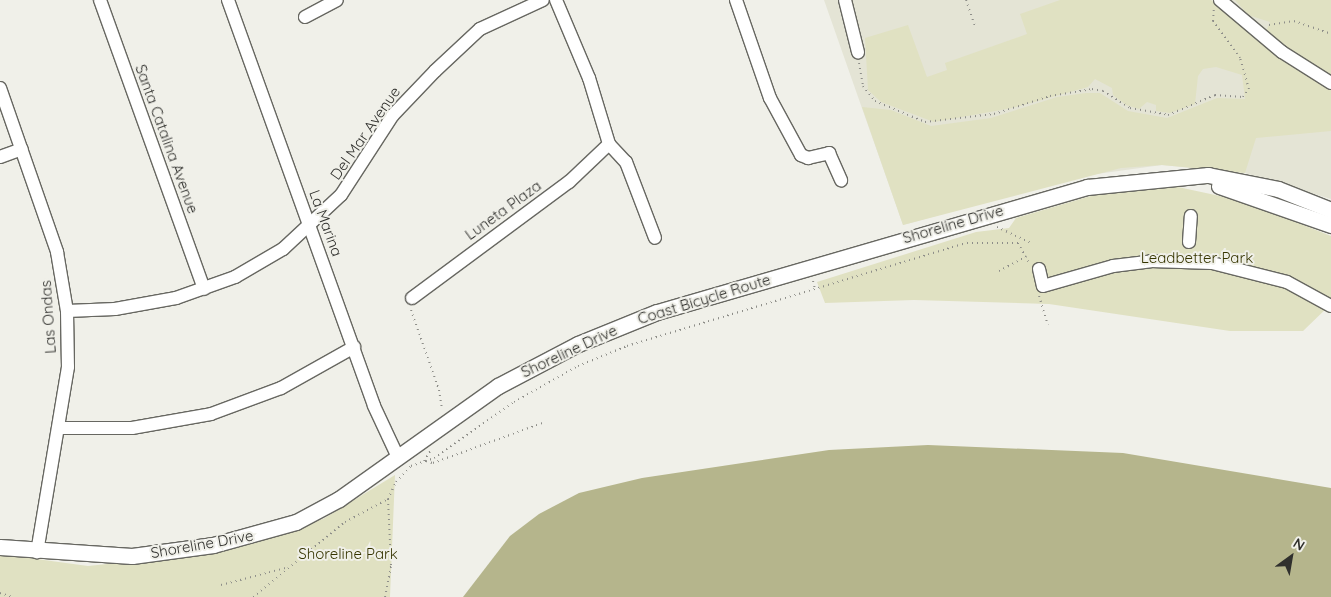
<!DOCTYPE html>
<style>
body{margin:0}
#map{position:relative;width:1331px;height:597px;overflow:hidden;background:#f0f0e9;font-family:Quicksand,sans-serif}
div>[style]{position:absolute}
.built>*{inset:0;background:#e4e4d5}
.green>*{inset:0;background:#e0e1c2}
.water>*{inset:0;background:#b5b58c}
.path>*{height:2px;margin-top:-1px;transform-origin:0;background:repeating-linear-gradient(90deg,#8e8e89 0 1px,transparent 0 5px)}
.roads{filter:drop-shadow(1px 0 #676761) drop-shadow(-1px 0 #676761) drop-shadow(0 1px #676761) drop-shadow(0 -1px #676761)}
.minor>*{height:12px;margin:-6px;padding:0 6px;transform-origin:6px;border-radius:6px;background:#fff}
.major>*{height:15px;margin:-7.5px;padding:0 7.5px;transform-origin:7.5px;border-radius:7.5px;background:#fff}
span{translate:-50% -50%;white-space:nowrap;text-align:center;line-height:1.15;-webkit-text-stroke:4px #f0f0e9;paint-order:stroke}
.street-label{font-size:15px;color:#30302d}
.park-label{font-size:15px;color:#363500}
.north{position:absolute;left:1266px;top:532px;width:50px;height:50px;-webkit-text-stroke:4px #f0f0e9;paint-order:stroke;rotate:32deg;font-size:14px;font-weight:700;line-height:20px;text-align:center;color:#30302d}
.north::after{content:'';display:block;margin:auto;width:18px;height:22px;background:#30302d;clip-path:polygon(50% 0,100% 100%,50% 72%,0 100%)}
</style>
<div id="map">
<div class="built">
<div style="clip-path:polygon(824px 0,1331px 0,1331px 199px,1245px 173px,1162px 165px,1082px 176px,903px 225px)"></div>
</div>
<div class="green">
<div style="clip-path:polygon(1060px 0,1211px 0,1293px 64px,1265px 34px,1270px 22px,1248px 15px,1235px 0,1331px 0,1331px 131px,1256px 138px,1245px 173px,1162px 165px,1121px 168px,903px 225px,862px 107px,891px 110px,931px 126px,991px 118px,1057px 97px,1086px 93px,1100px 93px,1128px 111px,1167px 118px,1217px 98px,1245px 99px,1242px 75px,1216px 67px,1203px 69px,1198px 76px,1195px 104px,1170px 113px,1156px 111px,1156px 105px,1147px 102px,1139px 109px,1126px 105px,1113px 95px,1112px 88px,1095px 79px,1088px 87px,1012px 108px,934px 122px,881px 102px,868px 90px,865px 38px,908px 25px,927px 77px,947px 70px,945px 63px,1027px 34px,1020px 14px)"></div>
<div style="clip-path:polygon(1178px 187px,1243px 201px,1331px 236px,1331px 304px,1303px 331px,1230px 331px,1049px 304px,914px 300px,825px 303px,817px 282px,976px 232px,1009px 228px,1016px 218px,1094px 195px)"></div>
<div style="clip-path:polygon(395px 475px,390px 597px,0 597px,0 554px,88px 566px,205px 554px,323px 519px)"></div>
</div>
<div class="water">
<div style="clip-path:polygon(928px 445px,1123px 453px,1331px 488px,1331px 597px,463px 597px,510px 536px,539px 514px,579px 493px,642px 478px,829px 450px)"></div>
</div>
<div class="path">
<div style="left:966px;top:0;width:28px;rotate:71deg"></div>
<div style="left:1269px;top:25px;width:25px;rotate:-9deg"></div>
<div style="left:1294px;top:21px;width:39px;rotate:19deg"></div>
<div style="left:859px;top:63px;width:23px;rotate:80deg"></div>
<div style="left:863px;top:86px;width:19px;rotate:51deg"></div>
<div style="left:875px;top:101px;width:54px;rotate:22.8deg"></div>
<div style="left:925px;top:122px;width:69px;rotate:-6.6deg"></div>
<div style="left:994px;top:114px;width:59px;rotate:-17.8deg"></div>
<div style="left:1050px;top:96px;width:43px;rotate:-9.5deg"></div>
<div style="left:1092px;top:89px;width:11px;rotate:10deg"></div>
<div style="left:1103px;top:91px;width:32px;rotate:32deg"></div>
<div style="left:1130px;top:108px;width:39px;rotate:10deg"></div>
<div style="left:1168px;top:115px;width:51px;rotate:-23.1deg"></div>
<div style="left:1215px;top:95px;width:28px;rotate:4deg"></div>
<div style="left:1243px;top:97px;width:10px;rotate:-53deg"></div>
<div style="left:1249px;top:89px;width:32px;rotate:-106deg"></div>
<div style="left:1240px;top:58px;width:46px;rotate:-126.1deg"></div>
<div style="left:1213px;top:21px;width:13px;rotate:-86deg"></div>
<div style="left:997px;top:227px;width:38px;rotate:25deg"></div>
<div style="left:999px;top:271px;width:32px;rotate:-28deg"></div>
<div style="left:813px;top:281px;width:8px;rotate:76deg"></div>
<div style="left:1039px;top:296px;width:30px;rotate:73deg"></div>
<div style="left:411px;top:310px;width:85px;rotate:70.7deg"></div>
<div style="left:439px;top:390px;width:20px;rotate:81deg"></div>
<div style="left:424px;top:461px;width:13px;rotate:-58deg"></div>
<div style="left:426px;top:461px;width:7px;rotate:16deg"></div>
<div style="left:433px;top:463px;width:119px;rotate:-20.1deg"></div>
<div style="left:221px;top:585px;width:70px;rotate:-14.8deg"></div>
<div style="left:0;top:593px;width:13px;rotate:18deg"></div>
<div style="left:253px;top:597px;width:119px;rotate:-39.2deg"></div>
<div style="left:345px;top:522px;width:49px;rotate:-28.1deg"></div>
<div style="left:385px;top:597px;width:33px;rotate:-79deg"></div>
<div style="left:391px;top:565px;width:66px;rotate:-92.6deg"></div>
<div style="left:388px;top:499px;width:19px;rotate:-65deg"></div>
<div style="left:396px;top:482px;width:22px;rotate:-47deg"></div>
<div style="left:411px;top:466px;width:24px;rotate:-19deg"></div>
<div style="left:434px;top:458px;width:98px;rotate:-35deg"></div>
<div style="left:514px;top:402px;width:73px;rotate:-29.4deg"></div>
<div style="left:578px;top:366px;width:53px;rotate:-22.2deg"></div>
<div style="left:627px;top:346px;width:355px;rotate:-16.9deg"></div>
<div style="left:967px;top:243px;width:51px"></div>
<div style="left:1018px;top:243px;width:23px;rotate:61deg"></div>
</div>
<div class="roads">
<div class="minor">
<div style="left:100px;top:0;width:307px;rotate:70.2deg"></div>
<div style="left:228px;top:0;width:431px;rotate:70.2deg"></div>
<div style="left:374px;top:406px;width:54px;rotate:64.9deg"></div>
<div style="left:556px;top:0;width:85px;rotate:67.1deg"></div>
<div style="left:589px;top:78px;width:69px;rotate:73.1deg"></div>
<div style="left:609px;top:144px;width:25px;rotate:47deg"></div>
<div style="left:626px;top:162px;width:81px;rotate:69.1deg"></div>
<div style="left:736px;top:0;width:104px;rotate:70.9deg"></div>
<div style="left:770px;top:98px;width:65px;rotate:61.5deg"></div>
<div style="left:801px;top:155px;width:8px;rotate:23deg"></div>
<div style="left:808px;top:158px;width:22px;rotate:-13deg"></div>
<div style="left:829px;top:153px;width:30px;rotate:66deg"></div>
<div style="left:845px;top:0;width:54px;rotate:76deg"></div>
<div style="left:1220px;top:0;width:81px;rotate:40deg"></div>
<div style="left:1282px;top:52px;width:58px;rotate:32.3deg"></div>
<div style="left:305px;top:17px;width:36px;rotate:-28deg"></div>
<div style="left:0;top:88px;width:174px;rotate:70.8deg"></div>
<div style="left:57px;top:252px;width:60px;rotate:80.4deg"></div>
<div style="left:67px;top:311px;width:56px;rotate:89deg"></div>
<div style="left:68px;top:367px;width:188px;rotate:99.5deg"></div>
<div style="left:0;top:157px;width:23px;rotate:-20deg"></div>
<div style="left:1189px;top:242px;width:26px;rotate:-86deg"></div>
<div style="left:1039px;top:269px;width:17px;rotate:77deg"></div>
<div style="left:1043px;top:286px;width:73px;rotate:-15.9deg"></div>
<div style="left:1113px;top:266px;width:38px;rotate:-7deg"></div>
<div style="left:1151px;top:261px;width:61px;rotate:1.9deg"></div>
<div style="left:1212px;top:263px;width:77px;rotate:14.2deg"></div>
<div style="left:1287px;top:282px;width:50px;rotate:28.6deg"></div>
<div style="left:412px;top:298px;width:195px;rotate:-36.5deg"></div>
<div style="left:569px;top:182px;width:55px;rotate:-43.5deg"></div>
<div style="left:67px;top:311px;width:48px;rotate:-2.4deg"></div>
<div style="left:115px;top:309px;width:62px;rotate:-10.2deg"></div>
<div style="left:176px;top:298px;width:63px;rotate:-19.6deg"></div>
<div style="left:235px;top:277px;width:56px;rotate:-30.3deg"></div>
<div style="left:283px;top:249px;width:79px;rotate:-43deg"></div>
<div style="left:341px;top:195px;width:95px;rotate:-57deg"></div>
<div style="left:393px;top:115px;width:61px;rotate:-46.3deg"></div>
<div style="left:435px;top:71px;width:62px;rotate:-43deg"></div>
<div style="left:480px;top:29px;width:69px;rotate:-24.7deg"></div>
<div style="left:59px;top:428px;width:73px"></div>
<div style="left:132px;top:428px;width:80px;rotate:-10deg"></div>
<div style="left:211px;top:414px;width:75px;rotate:-20.4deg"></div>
<div style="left:281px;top:388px;width:84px;rotate:-29.3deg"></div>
</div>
<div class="major">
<div style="left:1219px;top:186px;width:119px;rotate:19.2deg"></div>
<div style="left:0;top:547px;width:132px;rotate:3.9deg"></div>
<div style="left:132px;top:556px;width:82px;rotate:-7.7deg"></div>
<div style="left:213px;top:545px;width:86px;rotate:-15.5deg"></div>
<div style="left:296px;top:522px;width:49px;rotate:-28.1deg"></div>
<div style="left:339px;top:499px;width:195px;rotate:-35.4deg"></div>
<div style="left:498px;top:386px;width:90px;rotate:-27.7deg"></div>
<div style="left:578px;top:344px;width:85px;rotate:-22.1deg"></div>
<div style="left:657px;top:312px;width:448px;rotate:-16.2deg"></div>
<div style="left:1087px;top:187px;width:122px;rotate:-5.7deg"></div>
<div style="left:1208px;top:175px;width:71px;rotate:11.3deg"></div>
<div style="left:1278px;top:189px;width:57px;rotate:21.6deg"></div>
</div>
</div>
<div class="street-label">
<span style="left:365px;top:133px;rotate:-55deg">Del Mar Avenue</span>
<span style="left:167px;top:139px;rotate:70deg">Santa Catalina Avenue</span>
<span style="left:503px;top:210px;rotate:-36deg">Luneta Plaza</span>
<span style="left:326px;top:223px;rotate:70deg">La Marina</span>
<span style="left:953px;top:224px;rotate:-16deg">Shoreline Drive</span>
<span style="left:704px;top:299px;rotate:-17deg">Coast Bicycle Route</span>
<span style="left:48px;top:317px;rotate:-94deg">Las Ondas</span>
<span style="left:569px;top:351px;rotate:-25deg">Shoreline Drive</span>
<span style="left:202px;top:544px;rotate:-10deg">Shoreline Drive</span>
</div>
<div class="park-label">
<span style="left:1197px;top:258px">Leadbetter Park</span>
<span style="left:348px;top:554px">Shoreline Park</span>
</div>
<div class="north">N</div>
</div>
